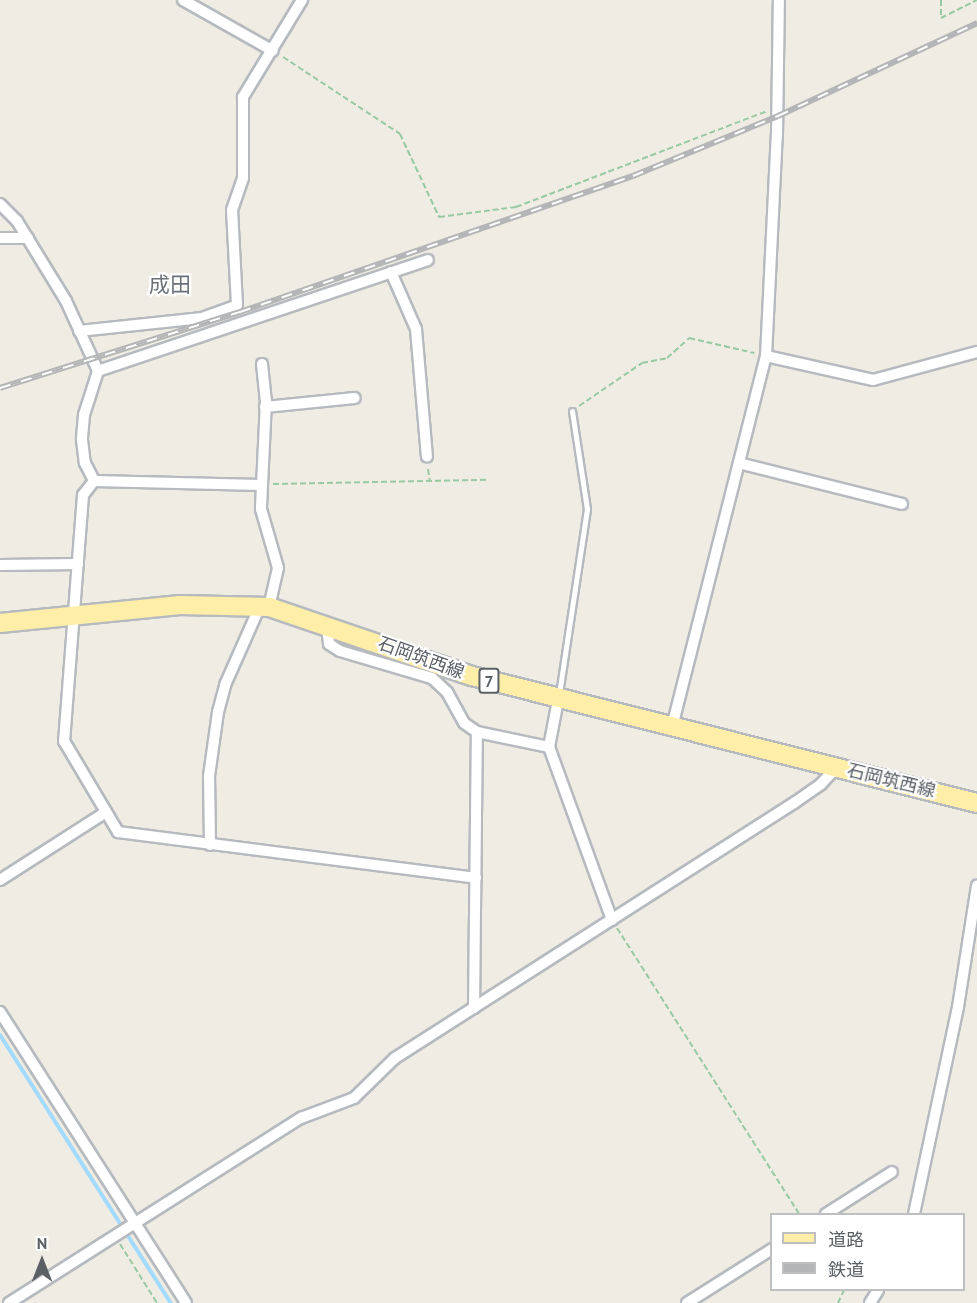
<!DOCTYPE html>
<meta charset="utf-8">
<style>
body{margin:0}
#map{position:relative;width:977px;height:1303px;overflow:hidden;background:#efece3;font-family:"PT Sans","Noto Sans JP",sans-serif}
div>[style]{position:absolute}
.stream>*{height:4px;margin:-2px;padding:0 2px;transform-origin:2px;border-radius:2px;background:#a3daff}
.path>*{height:2px;margin-top:-1px;transform-origin:0;background:repeating-linear-gradient(90deg,#97c9a4 0 6px,transparent 0 9px)}
.roads{filter:drop-shadow(2px 0 #b6babe) drop-shadow(-2px 0 #b6babe) drop-shadow(0 2px #b6babe) drop-shadow(0 -2px #b6babe)}
.service>*{height:5px;margin:-2.5px;padding:0 2.5px;transform-origin:2.5px;border-radius:2.5px;background:#fff}
.minor>*{height:10px;margin:-5px;padding:0 5px;transform-origin:5px;border-radius:5px;background:#fff}
.primary>*{height:18px;margin:-9px;padding:0 9px;transform-origin:9px;border-radius:9px;background:#ffeea8}
.rail>*{height:6px;margin-top:-3px;transform-origin:0;background:repeating-linear-gradient(90deg,#fff 0 11px,#b4b5b6 0 22px);box-sizing:border-box;border-block:2px solid #b4b5b6}
span{translate:-50% -50%;white-space:nowrap;text-align:center;line-height:1.15;-webkit-text-stroke:4.5px #fff;paint-order:stroke}
.shield-label span{padding:2px 4px;background:#fff;border:2px solid;border-radius:4px;-webkit-text-stroke-width:0}
.shield-label{font-size:16px;color:#5b6065;font-weight:700}
.street-label{font-size:18px;color:#5b6065}
.quarter-label{font-size:21px;color:#6c7277}
.legend{position:absolute;left:770px;top:1213px;width:195px;height:78px;box-sizing:border-box;background:#fff;border:2px solid #bdbfc1;margin:0;padding:8px 10px;list-style:none;font-size:18px;color:#5b6065}
.legend li{display:flex;align-items:center;gap:12px;height:30px}
.legend b{width:30px;border:2px solid #bdbfc1}
.north{position:absolute;left:12px;top:1231px;width:60px;height:60px;-webkit-text-stroke:4px #fff;paint-order:stroke;rotate:0deg;font-size:16px;font-weight:700;line-height:24px;text-align:center;color:#5b6065}
.north::after{content:'';display:block;margin:auto;width:21px;height:27px;background:#5b6065;clip-path:polygon(50% 0,100% 100%,50% 72%,0 100%)}
</style>
<div id="map">
<div class="stream">
<div style="left:0;top:1035px;width:318px;rotate:57.5deg"></div>
</div>
<div class="path">
<div style="left:941px;top:0;width:18px;rotate:90deg"></div>
<div style="left:941px;top:18px;width:40px;rotate:-26.6deg"></div>
<div style="left:283px;top:57px;width:140px;rotate:33.3deg"></div>
<div style="left:400px;top:134px;width:92px;rotate:64.8deg"></div>
<div style="left:439px;top:217px;width:78px;rotate:-7.4deg"></div>
<div style="left:516px;top:207px;width:269px;rotate:-20.9deg"></div>
<div style="left:579px;top:406px;width:76px;rotate:-34.3deg"></div>
<div style="left:642px;top:363px;width:25px;rotate:-11deg"></div>
<div style="left:667px;top:358px;width:30px;rotate:-42deg"></div>
<div style="left:689px;top:338px;width:67px;rotate:13deg"></div>
<div style="left:428px;top:469px;width:12px;rotate:81deg"></div>
<div style="left:273px;top:484px;width:216px;rotate:-1.1deg"></div>
<div style="left:617px;top:928px;width:339px;rotate:57.5deg"></div>
<div style="left:120px;top:1244px;width:70px;rotate:57.9deg"></div>
<div style="left:838px;top:1303px;width:14px;rotate:-65deg"></div>
</div>
<div class="roads">
<div class="service">
<div style="left:559px;top:694px;width:187px;rotate:-81.4deg"></div>
<div style="left:587px;top:509px;width:99px;rotate:-98.7deg"></div>
</div>
<div class="minor">
<div style="left:183px;top:0;width:103px;rotate:29.5deg"></div>
<div style="left:0;top:204px;width:24px;rotate:45deg"></div>
<div style="left:17px;top:221px;width:94px;rotate:58.5deg"></div>
<div style="left:66px;top:301px;width:77px;rotate:65.4deg"></div>
<div style="left:98px;top:371px;width:46px;rotate:107.7deg"></div>
<div style="left:84px;top:415px;width:25px;rotate:95deg"></div>
<div style="left:82px;top:440px;width:23px;rotate:83deg"></div>
<div style="left:85px;top:463px;width:20px;rotate:63deg"></div>
<div style="left:94px;top:481px;width:167px;rotate:1.4deg"></div>
<div style="left:0;top:238px;width:28px"></div>
<div style="left:391px;top:272px;width:62px;rotate:66.3deg"></div>
<div style="left:416px;top:329px;width:128px;rotate:85.1deg"></div>
<div style="left:79px;top:331px;width:124px;rotate:-6deg"></div>
<div style="left:202px;top:318px;width:37px;rotate:-20deg"></div>
<div style="left:237px;top:305px;width:95px;rotate:-93deg"></div>
<div style="left:232px;top:210px;width:34px;rotate:-71deg"></div>
<div style="left:243px;top:178px;width:81px;rotate:-90deg"></div>
<div style="left:243px;top:97px;width:114px;rotate:-58.7deg"></div>
<div style="left:766px;top:356px;width:110px;rotate:12.6deg"></div>
<div style="left:873px;top:380px;width:108px;rotate:-15.1deg"></div>
<div style="left:262px;top:364px;width:37px;rotate:84deg"></div>
<div style="left:266px;top:401px;width:108px;rotate:92.7deg"></div>
<div style="left:261px;top:509px;width:61px;rotate:73.9deg"></div>
<div style="left:278px;top:568px;width:40px;rotate:103deg"></div>
<div style="left:98px;top:371px;width:348px;rotate:-18.6deg"></div>
<div style="left:265px;top:407px;width:90px;rotate:-5.7deg"></div>
<div style="left:739px;top:463px;width:168px;rotate:14.1deg"></div>
<div style="left:94px;top:481px;width:18px;rotate:128deg"></div>
<div style="left:83px;top:495px;width:247px;rotate:94.4deg"></div>
<div style="left:64px;top:741px;width:106px;rotate:59.3deg"></div>
<div style="left:118px;top:832px;width:361px;rotate:7.3deg"></div>
<div style="left:0;top:565px;width:78px;rotate:-0.7deg"></div>
<div style="left:327px;top:625px;width:19px;rotate:84deg"></div>
<div style="left:329px;top:644px;width:13px;rotate:32deg"></div>
<div style="left:340px;top:651px;width:96px;rotate:16.4deg"></div>
<div style="left:432px;top:678px;width:21px;rotate:43deg"></div>
<div style="left:447px;top:692px;width:35px;rotate:61deg"></div>
<div style="left:464px;top:723px;width:16px;rotate:35deg"></div>
<div style="left:477px;top:732px;width:74px;rotate:11.8deg"></div>
<div style="left:558px;top:700px;width:48px;rotate:100.8deg"></div>
<div style="left:549px;top:747px;width:184px;rotate:70deg"></div>
<div style="left:672px;top:727px;width:383px;rotate:-75.8deg"></div>
<div style="left:766px;top:356px;width:221px;rotate:-87.2deg"></div>
<div style="left:777px;top:135px;width:135px;rotate:-89.2deg"></div>
<div style="left:210px;top:845px;width:69px;rotate:-90.8deg"></div>
<div style="left:209px;top:776px;width:65px;rotate:-82deg"></div>
<div style="left:218px;top:712px;width:28px;rotate:-75deg"></div>
<div style="left:225px;top:685px;width:86px;rotate:-66.1deg"></div>
<div style="left:0;top:880px;width:126px;rotate:-32.7deg"></div>
<div style="left:474px;top:1008px;width:276px;rotate:-89.4deg"></div>
<div style="left:0;top:1012px;width:345px;rotate:57.4deg"></div>
<div style="left:826px;top:1214px;width:78px;rotate:-32.5deg"></div>
<div style="left:914px;top:1214px;width:212px;rotate:-78deg"></div>
<div style="left:958px;top:1007px;width:123px;rotate:-81.1deg"></div>
<div style="left:9px;top:1303px;width:346px;rotate:-32.4deg"></div>
<div style="left:301px;top:1118px;width:57px;rotate:-20.7deg"></div>
<div style="left:354px;top:1098px;width:57px;rotate:-44.3deg"></div>
<div style="left:395px;top:1058px;width:474px;rotate:-32.6deg"></div>
<div style="left:794px;top:803px;width:33px;rotate:-35deg"></div>
<div style="left:821px;top:784px;width:22px;rotate:-47deg"></div>
<div style="left:687px;top:1303px;width:101px;rotate:-32.4deg"></div>
<div style="left:870px;top:1303px;width:15px;rotate:-58deg"></div>
</div>
<div class="primary">
<div style="left:0;top:623px;width:181px;rotate:-5.7deg"></div>
<div style="left:180px;top:605px;width:89px;rotate:1.3deg"></div>
<div style="left:269px;top:607px;width:214px;rotate:18.8deg"></div>
<div style="left:472px;top:676px;width:521px;rotate:14.12deg"></div>
</div>
</div>
<div class="rail">
<div style="left:0;top:388px;width:252px;rotate:-17.6deg"></div>
<div style="left:240px;top:312px;width:416px;rotate:-19.1deg"></div>
<div style="left:633px;top:176px;width:157px;rotate:-22.5deg"></div>
<div style="left:778px;top:116px;width:220px;rotate:-25deg"></div>
</div>
<div class="shield-label">
<span style="left:489px;top:681px">7</span>
</div>
<div class="street-label">
<span style="left:421px;top:658px;rotate:20deg">石岡筑西線</span>
<span style="left:891px;top:781px;rotate:14deg">石岡筑西線</span>
</div>
<div class="quarter-label">
<span style="left:170px;top:285px">成田</span>
</div>
<ul class="legend">
<li><b style="height:8px;background:#ffeea8"></b>道路</li>
<li><b style="height:8px;background:#b4b5b6"></b>鉄道</li>
</ul>
<div class="north">N</div>
</div>
